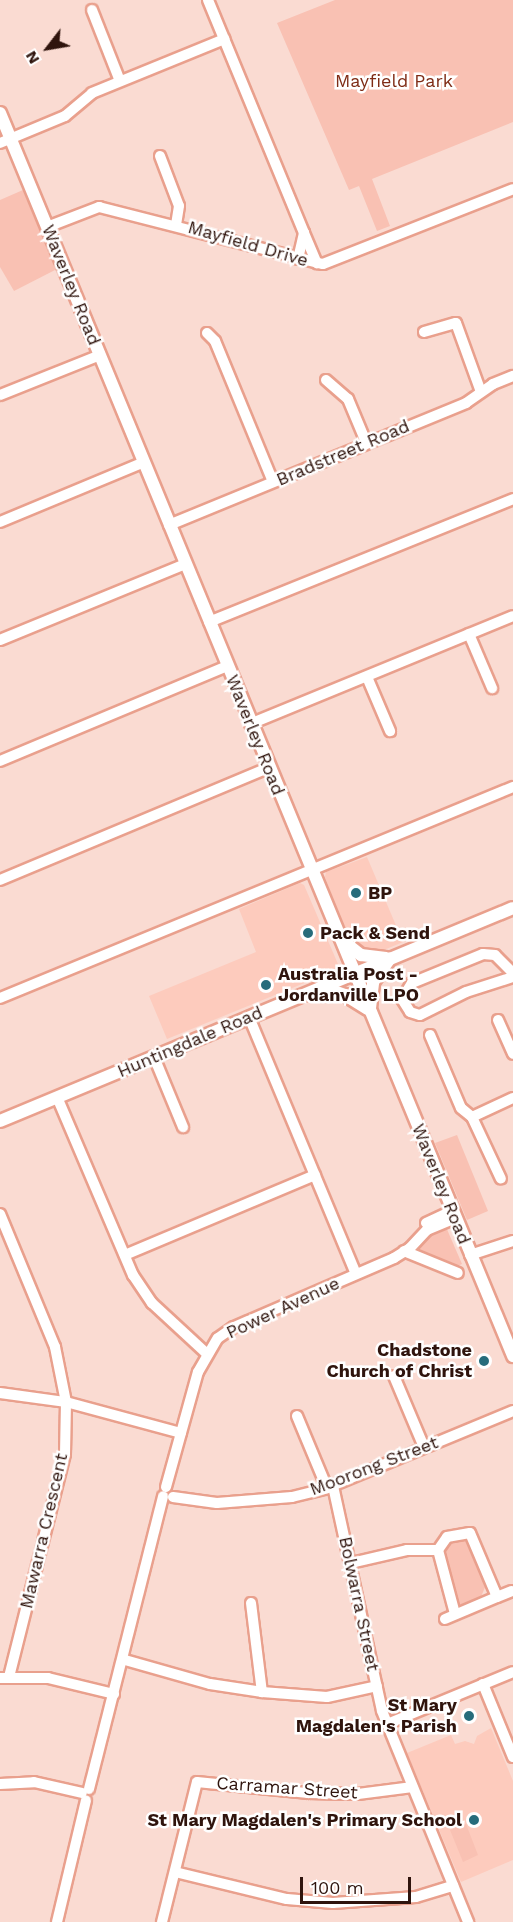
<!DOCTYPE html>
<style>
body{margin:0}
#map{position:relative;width:513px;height:1922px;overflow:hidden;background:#fadbd2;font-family:"Work Sans",sans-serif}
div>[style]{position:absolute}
.built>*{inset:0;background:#fdcbbd}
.green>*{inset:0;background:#f9c1b3}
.roads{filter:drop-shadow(2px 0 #e9a08d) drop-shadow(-2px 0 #e9a08d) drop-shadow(0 2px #e9a08d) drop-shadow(0 -2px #e9a08d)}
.minor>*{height:10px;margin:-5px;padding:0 5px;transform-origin:5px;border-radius:5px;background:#fff}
.major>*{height:12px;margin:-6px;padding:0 6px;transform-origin:6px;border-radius:6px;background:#fff}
.dots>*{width:16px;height:16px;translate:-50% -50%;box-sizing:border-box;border:3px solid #fff;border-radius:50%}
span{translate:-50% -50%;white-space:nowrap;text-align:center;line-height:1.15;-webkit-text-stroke:5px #fff;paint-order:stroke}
.park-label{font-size:18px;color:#7f2c16}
.street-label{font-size:18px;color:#2f140d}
.poi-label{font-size:18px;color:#2f140d;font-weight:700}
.left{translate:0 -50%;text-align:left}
.right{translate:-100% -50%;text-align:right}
.north{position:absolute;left:18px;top:18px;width:60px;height:60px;-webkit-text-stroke:4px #fff;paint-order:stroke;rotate:239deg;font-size:16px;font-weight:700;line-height:24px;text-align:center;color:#2f140d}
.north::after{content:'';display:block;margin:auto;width:21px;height:27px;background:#2f140d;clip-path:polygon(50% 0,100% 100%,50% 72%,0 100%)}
.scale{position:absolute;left:300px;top:1877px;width:111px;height:27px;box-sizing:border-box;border:3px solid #2f140d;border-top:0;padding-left:8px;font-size:18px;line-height:21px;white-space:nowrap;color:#2f140d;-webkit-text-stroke:4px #fff;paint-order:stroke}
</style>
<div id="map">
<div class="built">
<div style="clip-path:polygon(367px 857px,403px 942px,379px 952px,362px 949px,343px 927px,325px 877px,326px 872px)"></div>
<div style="clip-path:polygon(300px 883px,304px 885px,338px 964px,334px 971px,167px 1039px,149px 996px,256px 952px,239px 909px)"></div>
<div style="clip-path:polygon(491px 1728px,513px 1781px,513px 1860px,461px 1882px,407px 1753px,451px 1735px,455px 1744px,465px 1741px,474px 1744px,477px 1736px)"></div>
</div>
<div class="green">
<div style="clip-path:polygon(335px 0,513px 0,513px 122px,372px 179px,390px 226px,377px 231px,359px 186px,349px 190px,277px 23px)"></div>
<div style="clip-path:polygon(23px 190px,57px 269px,14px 291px,0 267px,0 200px)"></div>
<div style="clip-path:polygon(457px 1135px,488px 1211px,467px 1220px,435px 1143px)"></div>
<div style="clip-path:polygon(446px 1227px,462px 1264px,453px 1268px,417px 1254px,416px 1250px,423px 1237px)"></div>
<div style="clip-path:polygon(464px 1537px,471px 1543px,486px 1585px,480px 1599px,462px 1605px,456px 1602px,443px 1555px,450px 1541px)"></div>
<div style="clip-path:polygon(466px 1824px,478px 1855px,463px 1862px,450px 1830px)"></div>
</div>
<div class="roads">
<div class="minor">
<div style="left:208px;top:0;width:252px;rotate:67.6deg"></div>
<div style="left:92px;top:10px;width:76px;rotate:68.5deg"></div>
<div style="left:0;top:143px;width:70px;rotate:-22.6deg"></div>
<div style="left:65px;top:116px;width:35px;rotate:-40deg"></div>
<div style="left:92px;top:93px;width:143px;rotate:-22.2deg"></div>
<div style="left:160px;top:156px;width:53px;rotate:69.2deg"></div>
<div style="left:179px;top:206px;width:18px;rotate:99deg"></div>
<div style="left:47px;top:227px;width:56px;rotate:-21deg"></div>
<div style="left:99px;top:207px;width:231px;rotate:14.3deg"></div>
<div style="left:323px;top:264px;width:204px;rotate:-21.5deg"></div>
<div style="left:298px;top:259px;width:27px;rotate:-77deg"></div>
<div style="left:304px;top:233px;width:33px;rotate:67deg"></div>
<div style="left:424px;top:332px;width:33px;rotate:-16deg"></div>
<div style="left:456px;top:323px;width:73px;rotate:70.1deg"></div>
<div style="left:207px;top:333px;width:11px;rotate:45deg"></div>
<div style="left:215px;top:341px;width:152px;rotate:67.6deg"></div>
<div style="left:326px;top:380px;width:29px;rotate:41deg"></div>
<div style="left:348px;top:399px;width:47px;rotate:67.3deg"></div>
<div style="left:0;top:395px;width:108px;rotate:-21.8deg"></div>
<div style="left:0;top:522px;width:156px;rotate:-22.6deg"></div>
<div style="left:169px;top:525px;width:321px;rotate:-22.3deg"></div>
<div style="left:466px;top:403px;width:33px;rotate:-35deg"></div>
<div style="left:493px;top:384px;width:22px;rotate:-22deg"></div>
<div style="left:209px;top:622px;width:328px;rotate:-22deg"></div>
<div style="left:469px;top:634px;width:59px;rotate:66.9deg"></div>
<div style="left:0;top:640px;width:200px;rotate:-22.3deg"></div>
<div style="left:367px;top:677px;width:59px;rotate:66.9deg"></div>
<div style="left:250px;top:724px;width:284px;rotate:-22.3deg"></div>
<div style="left:0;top:761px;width:246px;rotate:-22.7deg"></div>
<div style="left:0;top:880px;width:290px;rotate:-22.7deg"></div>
<div style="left:513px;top:973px;width:25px;rotate:-135deg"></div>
<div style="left:495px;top:955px;width:12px;rotate:-175deg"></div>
<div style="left:483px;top:954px;width:77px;rotate:157.8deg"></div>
<div style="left:412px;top:983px;width:19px;rotate:122deg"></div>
<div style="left:402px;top:999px;width:15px;rotate:58deg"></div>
<div style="left:410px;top:1012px;width:10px;rotate:17deg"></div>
<div style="left:420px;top:1015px;width:51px;rotate:-26.6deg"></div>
<div style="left:466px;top:992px;width:49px;rotate:-17.7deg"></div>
<div style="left:0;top:998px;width:555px;rotate:-22.36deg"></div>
<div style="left:249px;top:1017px;width:278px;rotate:67.4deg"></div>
<div style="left:498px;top:1020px;width:37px;rotate:66deg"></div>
<div style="left:430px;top:1035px;width:79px;rotate:67deg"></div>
<div style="left:461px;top:1108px;width:14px;rotate:39deg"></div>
<div style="left:472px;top:1117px;width:68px;rotate:64.9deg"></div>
<div style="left:154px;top:1057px;width:76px;rotate:67.5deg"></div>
<div style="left:57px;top:1097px;width:194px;rotate:66.9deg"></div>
<div style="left:133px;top:1275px;width:34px;rotate:56deg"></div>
<div style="left:152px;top:1303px;width:74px;rotate:42.8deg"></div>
<div style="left:472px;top:1117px;width:45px;rotate:-24.9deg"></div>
<div style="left:0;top:1214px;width:144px;rotate:67.5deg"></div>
<div style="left:55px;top:1347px;width:56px;rotate:78.7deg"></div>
<div style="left:66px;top:1402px;width:52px;rotate:91.1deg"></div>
<div style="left:65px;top:1454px;width:230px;rotate:104.1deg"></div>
<div style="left:426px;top:1223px;width:29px;rotate:-25deg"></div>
<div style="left:404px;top:1251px;width:58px;rotate:22.2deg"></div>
<div style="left:125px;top:1255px;width:206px;rotate:-22.8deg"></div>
<div style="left:470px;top:1255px;width:45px;rotate:-18deg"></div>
<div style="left:394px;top:1376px;width:77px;rotate:67.1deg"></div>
<div style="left:0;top:1393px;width:67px;rotate:7.8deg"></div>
<div style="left:66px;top:1402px;width:119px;rotate:15.1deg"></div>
<div style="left:297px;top:1416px;width:78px;rotate:67.4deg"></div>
<div style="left:333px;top:1486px;width:230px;rotate:77.7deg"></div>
<div style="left:382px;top:1711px;width:228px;rotate:67.8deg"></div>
<div style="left:166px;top:1487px;width:119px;rotate:-74.5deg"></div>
<div style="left:198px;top:1372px;width:39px;rotate:-60deg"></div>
<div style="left:218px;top:1338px;width:19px;rotate:-35deg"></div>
<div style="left:234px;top:1327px;width:174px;rotate:-23.3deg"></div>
<div style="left:394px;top:1258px;width:19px;rotate:-32deg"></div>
<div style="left:410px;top:1248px;width:25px;rotate:-47deg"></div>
<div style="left:427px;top:1230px;width:30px;rotate:-23deg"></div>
<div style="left:173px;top:1497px;width:44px;rotate:7.8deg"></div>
<div style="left:217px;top:1503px;width:75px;rotate:-4.6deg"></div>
<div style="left:292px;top:1497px;width:36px;rotate:-14deg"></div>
<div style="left:327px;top:1488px;width:201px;rotate:-22.5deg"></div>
<div style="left:438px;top:1550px;width:16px;rotate:-55deg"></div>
<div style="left:447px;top:1537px;width:23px;rotate:-10deg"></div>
<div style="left:470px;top:1533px;width:69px;rotate:67.1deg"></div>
<div style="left:497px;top:1597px;width:16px;rotate:-22deg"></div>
<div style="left:438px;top:1550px;width:66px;rotate:75.1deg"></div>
<div style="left:351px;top:1563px;width:57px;rotate:-13.1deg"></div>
<div style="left:407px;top:1550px;width:31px"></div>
<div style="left:251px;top:1603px;width:90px;rotate:83deg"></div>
<div style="left:445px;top:1619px;width:56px;rotate:-22.9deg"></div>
<div style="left:125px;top:1660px;width:88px;rotate:15.8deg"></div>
<div style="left:210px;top:1684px;width:53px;rotate:8.7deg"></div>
<div style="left:262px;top:1692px;width:65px;rotate:4.4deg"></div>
<div style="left:327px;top:1697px;width:51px;rotate:-12.4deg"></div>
<div style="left:0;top:1678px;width:48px"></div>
<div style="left:48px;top:1678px;width:68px;rotate:13.6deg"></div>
<div style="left:483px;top:1684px;width:79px;rotate:67.7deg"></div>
<div style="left:387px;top:1724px;width:136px;rotate:-22.4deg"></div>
<div style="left:0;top:1784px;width:34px;rotate:-3deg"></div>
<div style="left:34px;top:1782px;width:49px;rotate:12.9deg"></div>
<div style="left:89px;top:1789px;width:302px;rotate:-75.8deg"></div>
<div style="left:175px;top:1872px;width:115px;rotate:13.6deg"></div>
<div style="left:287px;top:1899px;width:46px;rotate:5deg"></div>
<div style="left:333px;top:1903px;width:83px;rotate:-4.1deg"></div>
<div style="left:416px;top:1897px;width:39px;rotate:-17deg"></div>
<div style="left:57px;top:1922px;width:125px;rotate:-76.6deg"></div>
<div style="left:162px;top:1922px;width:144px;rotate:-76deg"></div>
<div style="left:197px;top:1782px;width:112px;rotate:5.7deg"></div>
<div style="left:308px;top:1793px;width:50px;rotate:1.1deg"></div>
<div style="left:358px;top:1794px;width:55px;rotate:-7.3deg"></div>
</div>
<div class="major">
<div style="left:0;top:113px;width:1345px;rotate:67.57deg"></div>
<div style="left:343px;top:941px;width:23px;rotate:38deg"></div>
<div style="left:361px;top:955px;width:25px;rotate:7deg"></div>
<div style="left:322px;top:987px;width:24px;rotate:19deg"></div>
<div style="left:345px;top:995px;width:26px;rotate:32deg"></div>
<div style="left:370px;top:1008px;width:26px;rotate:-83deg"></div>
<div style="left:373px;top:982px;width:29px;rotate:-54deg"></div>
<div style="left:0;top:1121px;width:555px;rotate:-22.55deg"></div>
</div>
</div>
<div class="dots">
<div style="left:356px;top:893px;background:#276c7b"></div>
<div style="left:308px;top:933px;background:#276c7b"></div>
<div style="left:266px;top:985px;background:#276c7b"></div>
<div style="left:484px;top:1361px;background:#276c7b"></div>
<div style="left:469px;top:1716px;background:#276c7b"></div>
<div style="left:474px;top:1820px;background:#276c7b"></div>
</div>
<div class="park-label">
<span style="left:394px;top:81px">Mayfield Park</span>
</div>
<div class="street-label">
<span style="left:248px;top:244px;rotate:16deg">Mayfield Drive</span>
<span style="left:71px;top:285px;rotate:68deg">Waverley Road</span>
<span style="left:343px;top:453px;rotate:-23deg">Bradstreet Road</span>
<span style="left:255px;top:735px;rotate:68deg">Waverley Road</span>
<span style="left:190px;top:1042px;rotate:-23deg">Huntingdale Road</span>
<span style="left:441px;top:1184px;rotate:68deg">Waverley Road</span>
<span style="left:283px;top:1308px;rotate:-25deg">Power Avenue</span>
<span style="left:374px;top:1466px;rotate:-21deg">Moorong Street</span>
<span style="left:44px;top:1531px;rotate:-77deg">Mawarra Crescent</span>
<span style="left:359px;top:1604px;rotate:78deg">Bolwarra Street</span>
<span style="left:287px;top:1788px;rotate:4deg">Carramar Street</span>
</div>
<div class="poi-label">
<span class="left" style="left:368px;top:893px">BP</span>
<span class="left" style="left:320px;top:933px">Pack &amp; Send</span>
<span class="left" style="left:278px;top:985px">Australia Post -<br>Jordanville LPO</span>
<span class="right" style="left:472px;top:1361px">Chadstone<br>Church of Christ</span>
<span class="right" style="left:457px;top:1716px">St Mary<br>Magdalen's Parish</span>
<span class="right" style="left:462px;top:1820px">St Mary Magdalen's Primary School</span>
</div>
<div class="north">N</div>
<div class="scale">100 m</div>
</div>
